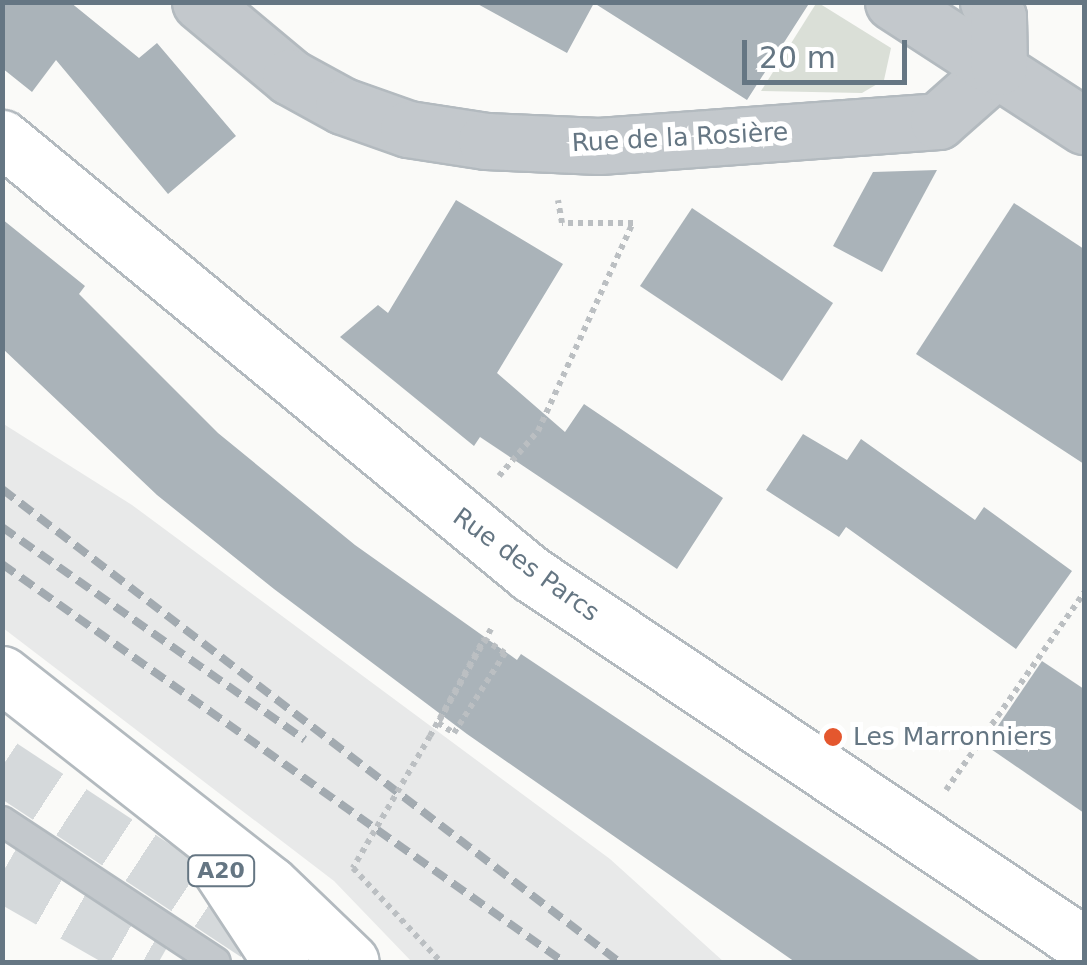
<!DOCTYPE html>
<meta charset="utf-8">
<style>
body{margin:0}
#map{position:relative;width:1087px;height:965px;overflow:hidden;background:#fafaf8;font-family:"DejaVu Sans",sans-serif}
div>[style]{position:absolute}
.built>*{inset:0;background:#e8e9e9}
.green>*{inset:0;background:#dadfd7}
.building>*{inset:0;background:#aab3b9}
.motorway-tunnel>*{height:55px;margin-top:-27.5px;transform-origin:0;background:repeating-linear-gradient(90deg,#d5d9db 0 55px,transparent 0 83px)}
.path>*{height:6px;margin-top:-3px;transform-origin:0;background:repeating-linear-gradient(90deg,#bbbfc2 0 5px,transparent 0 10px)}
.roads{filter:drop-shadow(2px 0 #b3babf) drop-shadow(-2px 0 #b3babf) drop-shadow(0 2px #b3babf) drop-shadow(0 -2px #b3babf)}
.service>*{height:28px;margin:-14px;padding:0 14px;transform-origin:14px;border-radius:14px;background:#c3c8cc}
.minor>*{height:55px;margin:-27.5px;padding:0 27.5px;transform-origin:27.5px;border-radius:27.5px;background:#c3c8cc}
.secondary>*{height:55px;margin:-27.5px;padding:0 27.5px;transform-origin:27.5px;border-radius:27.5px;background:#fff}
.motorway>*{height:55px;margin:-27.5px;padding:0 27.5px;transform-origin:27.5px;border-radius:27.5px;background:#fff}
.rail>*{height:8px;margin-top:-4px;transform-origin:0;background:repeating-linear-gradient(90deg,#a2aab0 0 15px,transparent 0 23px)}
.path-bridge>*{height:6px;margin-top:-3px;transform-origin:0;background:repeating-linear-gradient(90deg,#bbbfc2 0 5px,transparent 0 10px)}
.dots>*{width:28px;height:28px;translate:-50% -50%;box-sizing:border-box;border:5px solid #fff;border-radius:50%}
span{translate:-50% -50%;white-space:nowrap;text-align:center;line-height:1.15;-webkit-text-stroke:10px #fff;paint-order:stroke}
.shield-label span{padding:2px 8px;background:#fff;border:2px solid;border-radius:8px;-webkit-text-stroke-width:0}
.shield-label{font-size:22px;color:#657683;font-weight:700}
.street-label{font-size:25px;color:#657683}
.poi-label{font-size:25px;color:#657683}
.left{translate:0 -50%;text-align:left}
.frame{position:absolute;inset:0;border:5px solid #657683;pointer-events:none}
.scale{position:absolute;left:742px;top:40px;width:165px;height:45px;box-sizing:border-box;border:5px solid #657683;border-top:0;padding-left:12px;font-size:30px;line-height:35px;white-space:nowrap;color:#657683;-webkit-text-stroke:8px #fff;paint-order:stroke}
</style>
<div id="map">
<div class="built">
<div style="clip-path:polygon(2px 423px,132px 505px,610px 859px,724px 962px,412px 962px,334px 881px,3px 628px)"></div>
</div>
<div class="green">
<div style="clip-path:polygon(817px 2px,891px 48px,884px 80px,862px 93px,761px 91px)"></div>
</div>
<div class="building">
<div style="clip-path:polygon(2px 2px,70px 2px,139px 58px,157px 43px,236px 136px,168px 194px,56px 60px,32px 92px,2px 68px)"></div>
<div style="clip-path:polygon(474px 2px,810px 2px,747px 100px,594px 3px,567px 53px)"></div>
<div style="clip-path:polygon(937px 170px,882px 272px,833px 246px,873px 172px)"></div>
<div style="clip-path:polygon(456px 200px,563px 264px,497px 373px,565px 432px,584px 404px,723px 498px,677px 569px,480px 437px,474px 446px,340px 337px,378px 305px,388px 313px)"></div>
<div style="clip-path:polygon(1014px 203px,1084px 249px,1084px 464px,916px 354px)"></div>
<div style="clip-path:polygon(692px 208px,833px 303px,782px 381px,640px 286px)"></div>
<div style="clip-path:polygon(2px 219px,85px 286px,79px 294px,218px 433px,355px 545px,517px 660px,521px 654px,982px 962px,795px 962px,467px 734px,274px 589px,157px 495px,2px 348px)"></div>
<div style="clip-path:polygon(803px 434px,847px 460px,861px 439px,975px 520px,984px 507px,1072px 571px,1016px 649px,846px 527px,839px 537px,766px 490px)"></div>
<div style="clip-path:polygon(1042px 661px,1084px 689px,1084px 813px,985px 745px)"></div>
</div>
<div class="motorway-tunnel">
<div style="left:2px;top:766px;width:318px;rotate:33.4deg"></div>
<div style="left:2px;top:873px;width:180px;rotate:29.7deg"></div>
</div>
<div class="path">
<div style="left:499px;top:476px;width:60px;rotate:-49.1deg"></div>
<div style="left:538px;top:431px;width:229px;rotate:-65.5deg"></div>
<div style="left:633px;top:223px;width:71px;rotate:180deg"></div>
<div style="left:562px;top:223px;width:23px;rotate:-100deg"></div>
<div style="left:430px;top:736px;width:111px;rotate:-60.9deg"></div>
<div style="left:484px;top:639px;width:25px;rotate:34deg"></div>
<div style="left:946px;top:790px;width:241px;rotate:-55deg"></div>
</div>
<div class="roads">
<div class="service">
<div style="left:2px;top:821px;width:256px;rotate:33.4deg"></div>
</div>
<div class="minor">
<div style="left:200px;top:2px;width:117px;rotate:39.8deg"></div>
<div style="left:290px;top:77px;width:60px;rotate:28.7deg"></div>
<div style="left:343px;top:106px;width:69px;rotate:19.5deg"></div>
<div style="left:408px;top:129px;width:79px;rotate:8.7deg"></div>
<div style="left:486px;top:141px;width:113px;rotate:2.5deg"></div>
<div style="left:599px;top:146px;width:340px;rotate:-4.2deg"></div>
<div style="left:938px;top:121px;width:81px;rotate:-41.5deg"></div>
<div style="left:893px;top:2px;width:228px;rotate:33deg"></div>
<div style="left:988px;top:2px;width:18px;rotate:56deg"></div>
<div style="left:998px;top:17px;width:50px;rotate:88.9deg"></div>
</div>
<div class="secondary">
<div style="left:2px;top:138px;width:686px;rotate:39.5deg"></div>
<div style="left:531px;top:574px;width:666px;rotate:33.86deg"></div>
</div>
<div class="motorway">
<div style="left:2px;top:674px;width:340px;rotate:38.1deg"></div>
<div style="left:270px;top:884px;width:112px;rotate:43.9deg"></div>
<div style="left:220px;top:869px;width:111px;rotate:56.7deg"></div>
</div>
</div>
<div class="rail">
<div style="left:2px;top:489px;width:777px;rotate:37.47deg"></div>
<div style="left:2px;top:527px;width:370px;rotate:35.1deg"></div>
<div style="left:2px;top:564px;width:689px;rotate:35.31deg"></div>
</div>
<div class="path-bridge">
<div style="left:491px;top:629px;width:108px;rotate:119.4deg"></div>
<div style="left:438px;top:723px;width:19px;rotate:32deg"></div>
<div style="left:454px;top:733px;width:95px;rotate:-57.5deg"></div>
<div style="left:430px;top:736px;width:153px;rotate:120.3deg"></div>
<div style="left:353px;top:868px;width:129px;rotate:46.9deg"></div>
</div>
<div class="dots">
<div style="left:833px;top:737px;background:#e4572e"></div>
</div>
<div class="shield-label">
<span style="left:221px;top:871px">A20</span>
</div>
<div class="street-label">
<span style="left:680px;top:138px;rotate:-3deg">Rue de la Rosière</span>
<span style="left:526px;top:565px;rotate:36deg">Rue des Parcs</span>
</div>
<div class="poi-label">
<span class="left" style="left:853px;top:737px">Les Marronniers</span>
</div>
<div class="frame"></div>
<div class="scale">20 m</div>
</div>
